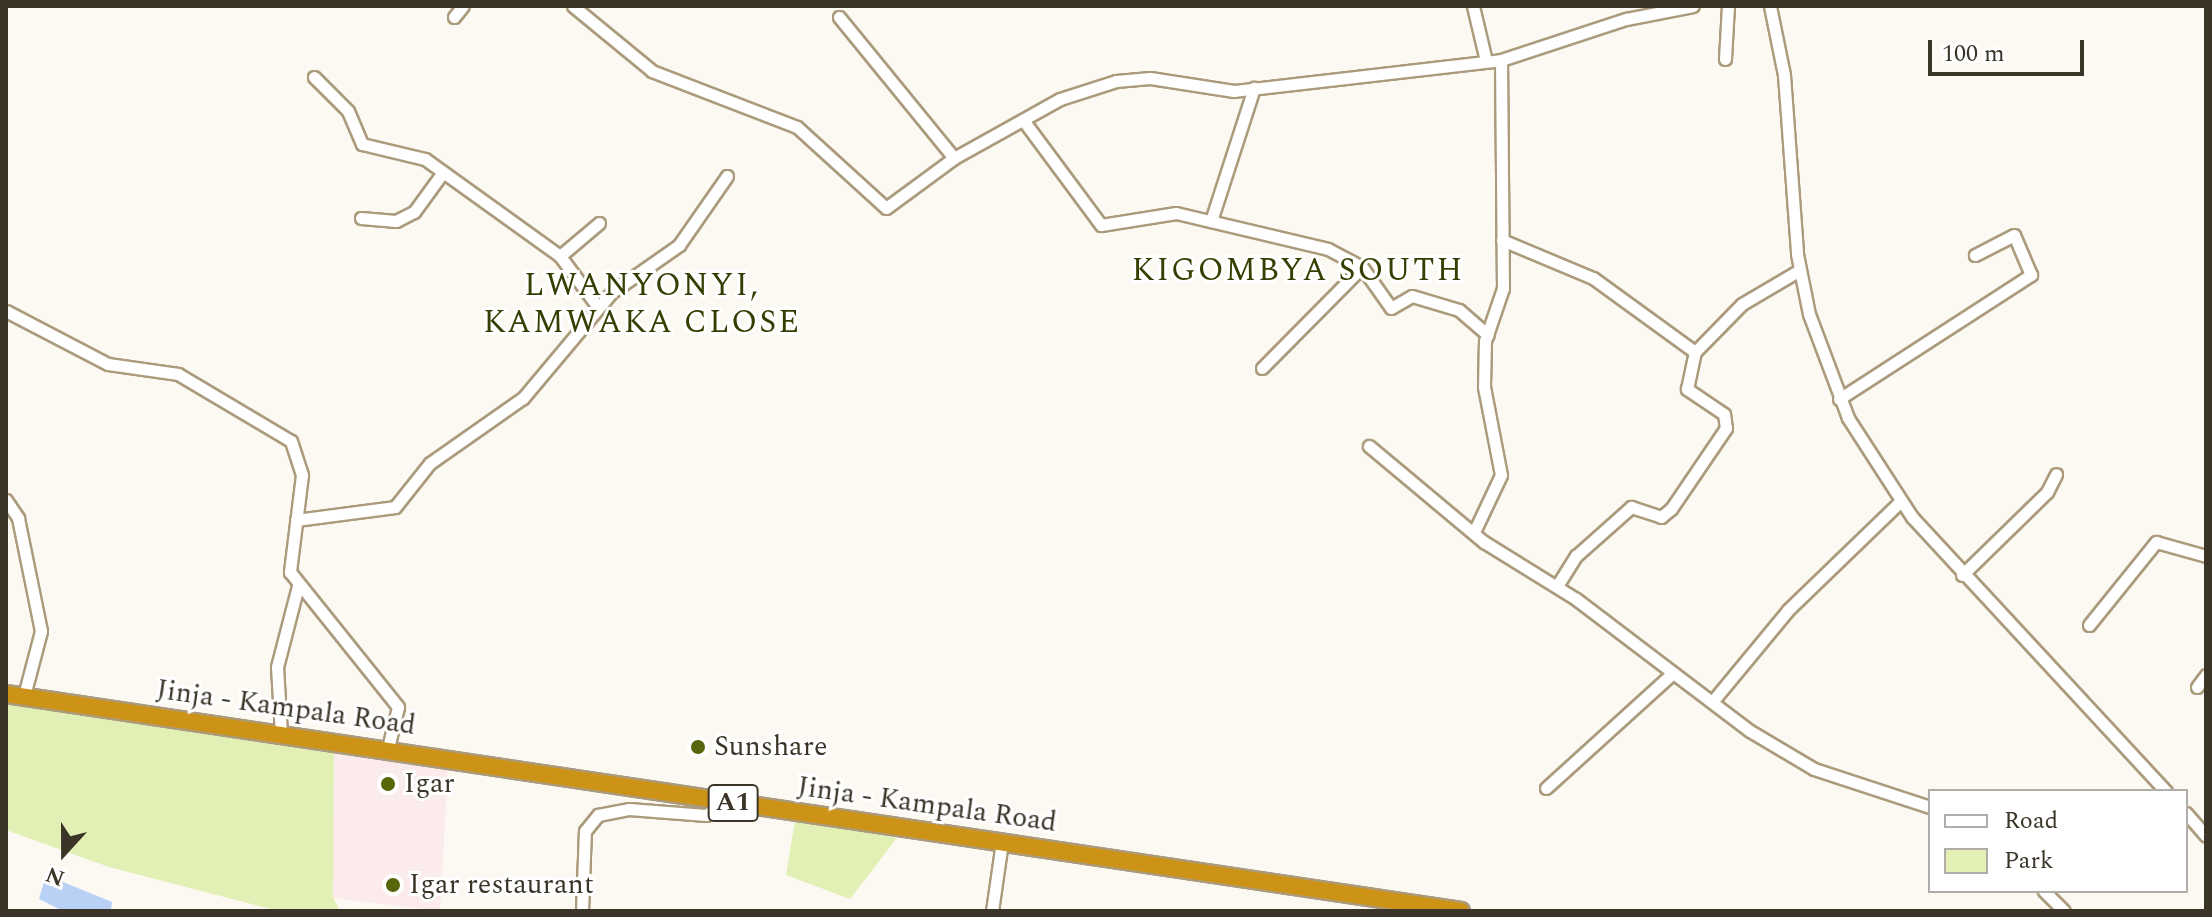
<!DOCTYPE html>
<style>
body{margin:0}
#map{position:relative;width:2212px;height:917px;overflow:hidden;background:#fcf9f2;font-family:Spectral,serif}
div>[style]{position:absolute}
.commercial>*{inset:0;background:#fbebec}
.green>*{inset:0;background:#e3f0b5}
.water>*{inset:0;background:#bad1f6}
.roads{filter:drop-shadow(2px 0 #ab9b7c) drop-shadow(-2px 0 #ab9b7c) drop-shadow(0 2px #ab9b7c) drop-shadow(0 -2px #ab9b7c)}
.minor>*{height:11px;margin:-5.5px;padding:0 5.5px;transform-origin:5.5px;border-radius:5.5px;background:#fff}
.highway>*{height:16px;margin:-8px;padding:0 8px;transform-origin:8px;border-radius:8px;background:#cd9316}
.dots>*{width:22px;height:22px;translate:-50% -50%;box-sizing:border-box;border:4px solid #fff;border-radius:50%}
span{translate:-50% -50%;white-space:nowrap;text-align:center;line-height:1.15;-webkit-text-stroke:6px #fff;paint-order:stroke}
.shield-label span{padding:2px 6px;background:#fff;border:2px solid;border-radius:6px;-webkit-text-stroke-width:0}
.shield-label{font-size:26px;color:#3b3528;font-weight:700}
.street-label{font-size:28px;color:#3b3528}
.poi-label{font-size:28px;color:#3b3528}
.left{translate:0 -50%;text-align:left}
.quarter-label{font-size:32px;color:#363f02;letter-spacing:2px}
.frame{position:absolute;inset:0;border:8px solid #3b3528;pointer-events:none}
.legend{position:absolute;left:1928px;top:789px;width:260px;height:104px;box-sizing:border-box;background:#fff;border:2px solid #b1aea9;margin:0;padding:10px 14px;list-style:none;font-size:24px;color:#3b3528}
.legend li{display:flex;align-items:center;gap:16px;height:40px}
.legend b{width:40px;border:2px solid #b1aea9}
.north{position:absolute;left:24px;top:813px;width:80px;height:80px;-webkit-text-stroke:6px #fff;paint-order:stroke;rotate:201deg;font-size:22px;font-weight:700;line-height:32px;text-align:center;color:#3b3528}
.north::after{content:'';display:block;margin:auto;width:28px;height:36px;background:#3b3528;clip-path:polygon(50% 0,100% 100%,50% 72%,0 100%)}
.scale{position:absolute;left:1928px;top:40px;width:156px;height:36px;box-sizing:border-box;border:4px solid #3b3528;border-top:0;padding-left:10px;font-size:24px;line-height:28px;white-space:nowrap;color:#3b3528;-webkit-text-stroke:6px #fff;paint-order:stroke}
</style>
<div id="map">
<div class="commercial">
<div style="clip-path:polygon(334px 751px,448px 766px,440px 911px,332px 898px)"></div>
</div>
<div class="green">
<div style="clip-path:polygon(6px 702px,334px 751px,333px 897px,340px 911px,278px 911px,109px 867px,6px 830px)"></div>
<div style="clip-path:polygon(795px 820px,897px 838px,850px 899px,786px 875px)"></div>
</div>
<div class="water">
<div style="clip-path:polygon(46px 875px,112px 902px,111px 911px,63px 911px,39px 899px)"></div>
</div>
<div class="roads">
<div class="minor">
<div style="left:573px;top:6px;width:102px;rotate:39.4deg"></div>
<div style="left:652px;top:71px;width:155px;rotate:21.1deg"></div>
<div style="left:797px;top:127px;width:120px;rotate:42.3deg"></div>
<div style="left:886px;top:208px;width:84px;rotate:-36.3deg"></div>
<div style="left:1473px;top:6px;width:57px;rotate:76.7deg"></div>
<div style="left:1770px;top:6px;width:70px;rotate:78.5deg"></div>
<div style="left:1784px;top:75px;width:179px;rotate:85.8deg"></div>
<div style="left:1797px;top:254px;width:61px;rotate:78.7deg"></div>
<div style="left:1809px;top:314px;width:111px;rotate:69.4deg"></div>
<div style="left:1848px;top:418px;width:118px;rotate:57.1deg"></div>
<div style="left:1912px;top:517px;width:374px;rotate:47.2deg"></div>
<div style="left:454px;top:17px;width:14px;rotate:-51deg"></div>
<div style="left:839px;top:17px;width:182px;rotate:50.8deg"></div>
<div style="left:954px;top:158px;width:121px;rotate:-29.1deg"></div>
<div style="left:1060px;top:99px;width:59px;rotate:-17.8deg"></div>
<div style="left:1116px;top:81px;width:34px;rotate:-5deg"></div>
<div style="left:1150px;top:78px;width:85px;rotate:8.8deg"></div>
<div style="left:1234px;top:91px;width:269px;rotate:-6.6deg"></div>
<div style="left:1501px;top:60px;width:132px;rotate:-18.2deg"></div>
<div style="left:1626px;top:19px;width:68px;rotate:-11deg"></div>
<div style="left:1725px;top:59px;width:53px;rotate:-86.8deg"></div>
<div style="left:314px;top:77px;width:48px;rotate:45deg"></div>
<div style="left:348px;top:111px;width:36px;rotate:67deg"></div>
<div style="left:362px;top:144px;width:65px;rotate:13.4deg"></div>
<div style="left:425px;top:159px;width:166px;rotate:35.7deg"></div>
<div style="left:1026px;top:124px;width:126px;rotate:53.4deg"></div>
<div style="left:1101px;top:225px;width:76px;rotate:-9.1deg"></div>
<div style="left:1176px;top:213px;width:156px;rotate:13.3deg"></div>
<div style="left:1328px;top:249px;width:38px;rotate:28deg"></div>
<div style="left:1362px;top:267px;width:50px;rotate:54.7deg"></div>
<div style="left:1391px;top:308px;width:24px;rotate:-30deg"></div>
<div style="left:1412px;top:296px;width:49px;rotate:16.6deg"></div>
<div style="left:1459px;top:310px;width:38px;rotate:41deg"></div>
<div style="left:361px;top:218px;width:35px;rotate:5deg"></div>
<div style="left:396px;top:221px;width:20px;rotate:-27deg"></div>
<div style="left:414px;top:212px;width:46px;rotate:-53.9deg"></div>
<div style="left:1211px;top:221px;width:140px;rotate:-72.1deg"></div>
<div style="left:1502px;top:240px;width:99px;rotate:22.7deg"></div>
<div style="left:1593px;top:278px;width:126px;rotate:36deg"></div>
<div style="left:1695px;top:352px;width:67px;rotate:-45.6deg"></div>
<div style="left:1742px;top:304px;width:67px;rotate:-30.4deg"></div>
<div style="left:598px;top:307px;width:64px;rotate:-126.7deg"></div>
<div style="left:560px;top:256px;width:51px;rotate:-40.2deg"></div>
<div style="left:6px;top:311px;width:115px;rotate:27.5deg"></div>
<div style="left:108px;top:364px;width:71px;rotate:8.1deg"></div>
<div style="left:178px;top:374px;width:131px;rotate:30.7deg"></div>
<div style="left:291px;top:441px;width:36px;rotate:72deg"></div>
<div style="left:302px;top:475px;width:98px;rotate:97.1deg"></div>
<div style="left:290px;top:572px;width:173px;rotate:51.3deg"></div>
<div style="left:398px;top:707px;width:42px;rotate:103.7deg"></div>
<div style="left:1262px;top:368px;width:142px;rotate:-45.3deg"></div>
<div style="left:1839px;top:399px;width:229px;rotate:-32.9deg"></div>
<div style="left:2031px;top:275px;width:43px;rotate:-113deg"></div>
<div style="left:2014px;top:235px;width:44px;rotate:152.9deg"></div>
<div style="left:1369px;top:446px;width:150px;rotate:39.9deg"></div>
<div style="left:1484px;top:542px;width:108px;rotate:31.8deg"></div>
<div style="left:1576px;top:599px;width:218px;rotate:37.2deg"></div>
<div style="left:1750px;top:731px;width:74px;rotate:30.7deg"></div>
<div style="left:1814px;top:769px;width:122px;rotate:18.1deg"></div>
<div style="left:6px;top:500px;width:22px;rotate:56deg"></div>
<div style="left:18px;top:518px;width:115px;rotate:78.5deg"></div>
<div style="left:41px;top:631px;width:67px;rotate:104.7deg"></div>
<div style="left:296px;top:520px;width:100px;rotate:-7.5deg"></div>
<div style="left:395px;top:507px;width:56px;rotate:-51.5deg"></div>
<div style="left:430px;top:463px;width:113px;rotate:-35deg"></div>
<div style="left:523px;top:398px;width:138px;rotate:-50deg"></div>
<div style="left:612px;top:292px;width:82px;rotate:-35deg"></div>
<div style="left:679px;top:245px;width:84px;rotate:-55.2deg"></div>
<div style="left:1474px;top:532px;width:63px;rotate:-64.7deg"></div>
<div style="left:1501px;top:475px;width:90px;rotate:-100.9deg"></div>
<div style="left:1484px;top:387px;width:46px;rotate:-88.8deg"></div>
<div style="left:1485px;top:341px;width:56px;rotate:-71.2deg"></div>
<div style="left:1503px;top:288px;width:228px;rotate:-90.5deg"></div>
<div style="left:1962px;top:575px;width:119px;rotate:-44.3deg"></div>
<div style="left:2047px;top:492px;width:20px;rotate:-63deg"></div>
<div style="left:1557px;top:586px;width:36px;rotate:-58deg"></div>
<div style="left:1576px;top:556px;width:74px;rotate:-41.7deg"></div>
<div style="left:1631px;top:507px;width:32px;rotate:18deg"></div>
<div style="left:1661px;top:517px;width:13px;rotate:-39deg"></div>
<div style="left:1671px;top:509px;width:98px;rotate:-55.8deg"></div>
<div style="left:1726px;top:428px;width:14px;rotate:-98deg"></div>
<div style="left:1724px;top:414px;width:45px;rotate:-146deg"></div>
<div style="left:1687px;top:389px;width:38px;rotate:-78deg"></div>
<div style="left:2089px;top:625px;width:107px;rotate:-51.1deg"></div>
<div style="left:2156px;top:542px;width:52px;rotate:15.6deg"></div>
<div style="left:2197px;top:687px;width:15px;rotate:-53deg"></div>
<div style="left:1712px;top:702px;width:119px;rotate:-50.4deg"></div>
<div style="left:1788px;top:610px;width:156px;rotate:-44deg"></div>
<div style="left:281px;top:734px;width:67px;rotate:-93.4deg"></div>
<div style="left:277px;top:667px;width:84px;rotate:-75.5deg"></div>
<div style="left:1546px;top:788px;width:171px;rotate:-42.2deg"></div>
<div style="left:2186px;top:813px;width:30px;rotate:49deg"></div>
<div style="left:2044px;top:891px;width:28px;rotate:45deg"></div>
<div style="left:582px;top:911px;width:80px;rotate:-87.9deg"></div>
<div style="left:585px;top:831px;width:21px;rotate:-51deg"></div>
<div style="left:598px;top:815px;width:32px;rotate:-11deg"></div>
<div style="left:629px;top:809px;width:77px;rotate:4.5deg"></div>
<div style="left:706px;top:815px;width:24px;rotate:-33deg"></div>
<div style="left:992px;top:911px;width:70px;rotate:-81.8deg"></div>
</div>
<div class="highway">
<div style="left:6px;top:694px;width:1471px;rotate:8.48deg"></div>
</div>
</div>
<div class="dots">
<div style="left:698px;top:747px;background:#58650a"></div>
<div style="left:388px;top:784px;background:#58650a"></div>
<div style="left:393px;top:885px;background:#58650a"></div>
</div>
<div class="shield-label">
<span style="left:733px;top:803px">A1</span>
</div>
<div class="street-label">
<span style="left:286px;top:708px;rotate:8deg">Jinja - Kampala Road</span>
<span style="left:927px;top:805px;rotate:8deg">Jinja - Kampala Road</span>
</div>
<div class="poi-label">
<span class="left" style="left:714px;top:747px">Sunshare</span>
<span class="left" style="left:404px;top:784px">Igar</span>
<span class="left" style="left:409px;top:885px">Igar restaurant</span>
</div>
<div class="quarter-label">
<span style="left:1298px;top:271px">KIGOMBYA SOUTH</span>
<span style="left:642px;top:305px">LWANYONYI,<br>KAMWAKA CLOSE</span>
</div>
<div class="frame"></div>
<ul class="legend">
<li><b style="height:10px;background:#fff"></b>Road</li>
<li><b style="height:22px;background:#e3f0b5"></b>Park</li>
</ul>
<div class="north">N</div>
<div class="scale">100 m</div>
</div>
